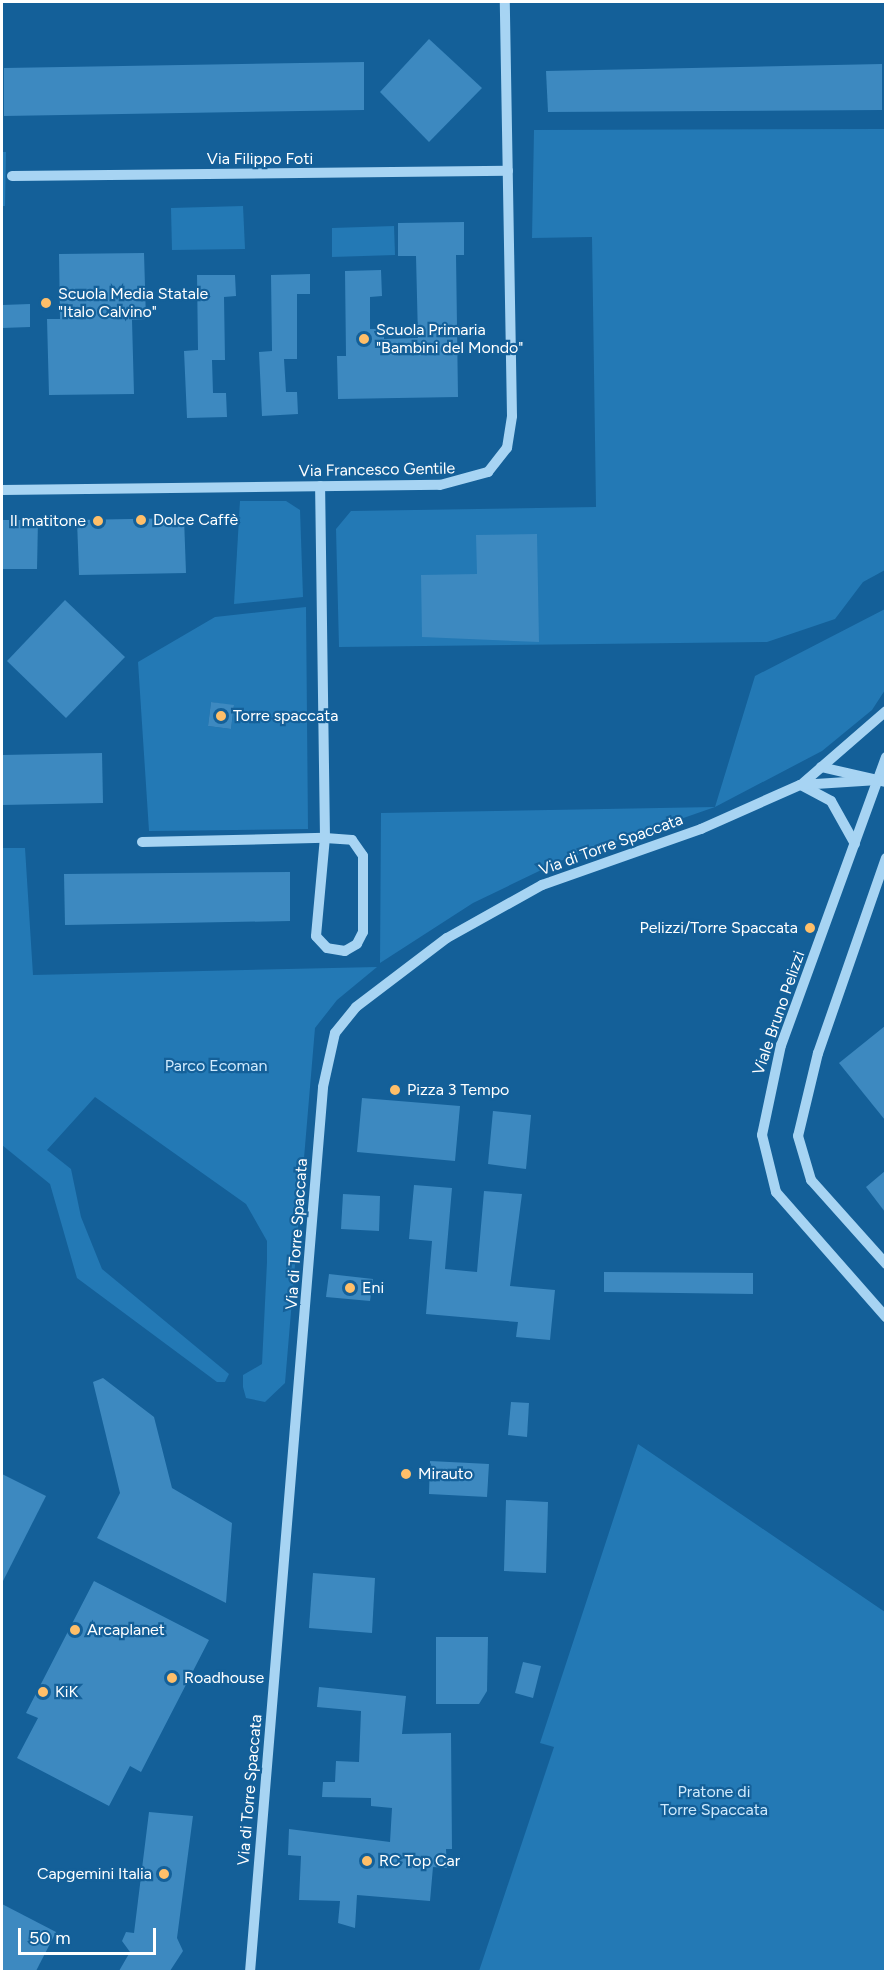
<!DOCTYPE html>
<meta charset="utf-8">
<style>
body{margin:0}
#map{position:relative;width:887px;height:1973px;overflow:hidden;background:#146099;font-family:Figtree,sans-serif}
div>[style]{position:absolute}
.green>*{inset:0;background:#2379b5}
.building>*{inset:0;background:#3d89c0}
.minor>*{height:10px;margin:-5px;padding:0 5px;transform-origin:5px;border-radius:5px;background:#a7d4f3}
.dots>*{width:16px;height:16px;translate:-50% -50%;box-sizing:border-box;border:3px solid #146099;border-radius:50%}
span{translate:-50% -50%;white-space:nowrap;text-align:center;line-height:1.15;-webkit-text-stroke:4.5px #146099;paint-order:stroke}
.street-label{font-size:16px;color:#fff}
.poi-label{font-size:16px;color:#fff}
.left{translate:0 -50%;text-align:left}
.right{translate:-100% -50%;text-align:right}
.park-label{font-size:16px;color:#cfeafd}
.frame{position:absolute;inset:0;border:3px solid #fff;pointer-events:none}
.scale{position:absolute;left:18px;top:1928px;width:138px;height:27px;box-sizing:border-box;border:3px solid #fff;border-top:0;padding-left:8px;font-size:18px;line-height:21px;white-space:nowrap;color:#fff;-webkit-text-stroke:4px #146099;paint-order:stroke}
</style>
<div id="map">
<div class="green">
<div style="clip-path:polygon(885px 129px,885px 570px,863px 582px,835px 619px,767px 642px,339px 647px,336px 529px,351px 511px,596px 507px,592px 237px,532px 238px,534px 130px)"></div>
<div style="clip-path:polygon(2px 152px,6px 152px,5px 206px,2px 206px)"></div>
<div style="clip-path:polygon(243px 206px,245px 249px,172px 250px,171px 208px)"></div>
<div style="clip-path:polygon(394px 226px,395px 255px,332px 257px,332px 228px)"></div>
<div style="clip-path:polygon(240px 501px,286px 501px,300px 510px,303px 597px,234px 604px)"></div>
<div style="clip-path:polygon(evenodd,306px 607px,308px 829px,149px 831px,138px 662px,215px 617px,306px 607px,211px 702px,234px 706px,231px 729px,208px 726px,211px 702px)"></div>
<div style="clip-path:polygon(885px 609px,885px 690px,872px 710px,822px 751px,715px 807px,560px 861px,473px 903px,380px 963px,381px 813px,715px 807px,755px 676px)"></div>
<div style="clip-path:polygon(2px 848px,25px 848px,33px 975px,377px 967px,337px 1000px,315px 1028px,285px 1383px,265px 1402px,246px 1398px,243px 1387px,243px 1375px,262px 1364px,267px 1262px,267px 1241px,246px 1204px,95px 1097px,47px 1150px,71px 1169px,81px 1217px,102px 1269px,229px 1374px,225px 1382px,217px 1382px,77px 1278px,50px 1184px,2px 1145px)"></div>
<div style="clip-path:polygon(638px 1444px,885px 1612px,885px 1971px,479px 1971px,554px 1747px,540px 1743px)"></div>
</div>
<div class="building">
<div style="clip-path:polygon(429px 39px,482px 88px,429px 142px,380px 92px)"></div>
<div style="clip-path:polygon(364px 62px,364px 110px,4px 116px,4px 68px)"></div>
<div style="clip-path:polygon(882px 64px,882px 110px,548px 112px,546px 71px)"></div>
<div style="clip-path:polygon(464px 222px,464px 255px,456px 255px,458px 397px,338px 399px,337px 356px,346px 356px,345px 271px,381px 270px,382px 296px,370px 297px,370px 329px,384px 329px,384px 339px,418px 338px,416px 256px,398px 256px,398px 223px)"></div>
<div style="clip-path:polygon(144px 253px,146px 319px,132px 320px,134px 394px,49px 395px,47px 319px,60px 319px,59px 254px)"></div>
<div style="clip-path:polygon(310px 274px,310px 294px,297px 294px,297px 359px,284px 359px,286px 392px,297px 392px,298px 414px,262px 416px,259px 352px,272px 351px,271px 275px)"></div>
<div style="clip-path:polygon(197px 275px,235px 275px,236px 296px,224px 297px,225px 360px,212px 360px,213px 393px,226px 393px,227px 417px,187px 418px,184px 351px,198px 350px)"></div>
<div style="clip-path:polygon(30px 304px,30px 327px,2px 328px,2px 305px)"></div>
<div style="clip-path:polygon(184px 518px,186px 573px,79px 575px,77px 520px)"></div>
<div style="clip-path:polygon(2px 520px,38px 520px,37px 569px,2px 569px)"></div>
<div style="clip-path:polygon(537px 534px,539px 642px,422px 637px,421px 575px,477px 574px,476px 535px)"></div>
<div style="clip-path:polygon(65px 600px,125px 657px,66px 718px,7px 661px)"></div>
<div style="clip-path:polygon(211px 702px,234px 705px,231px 729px,208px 726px)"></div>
<div style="clip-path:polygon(102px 753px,103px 803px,2px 805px,2px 755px)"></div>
<div style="clip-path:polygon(290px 872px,290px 921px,65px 925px,64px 874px)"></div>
<div style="clip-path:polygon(885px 1026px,885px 1120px,839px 1063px)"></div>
<div style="clip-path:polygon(362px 1098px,460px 1106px,455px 1161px,357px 1152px)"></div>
<div style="clip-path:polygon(493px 1111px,531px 1115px,526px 1169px,488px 1164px)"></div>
<div style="clip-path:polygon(885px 1171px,885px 1212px,866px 1187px)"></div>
<div style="clip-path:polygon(414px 1185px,452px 1188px,445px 1269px,477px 1272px,484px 1191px,522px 1194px,510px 1286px,555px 1290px,550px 1340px,516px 1337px,518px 1322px,426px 1314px,432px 1241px,409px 1239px)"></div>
<div style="clip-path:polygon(343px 1194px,380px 1196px,379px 1231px,341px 1229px)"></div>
<div style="clip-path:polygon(604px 1272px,753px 1273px,753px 1294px,604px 1292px)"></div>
<div style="clip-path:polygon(329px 1274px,373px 1279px,370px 1301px,326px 1297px)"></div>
<div style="clip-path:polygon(103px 1378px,154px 1417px,172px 1488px,232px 1523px,226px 1603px,97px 1538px,120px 1493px,93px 1382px)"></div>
<div style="clip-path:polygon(511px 1402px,529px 1403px,527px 1437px,508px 1435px)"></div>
<div style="clip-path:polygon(430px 1461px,489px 1464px,487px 1497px,429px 1494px)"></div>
<div style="clip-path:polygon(2px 1474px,46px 1496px,2px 1583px)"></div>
<div style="clip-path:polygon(506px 1500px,548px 1502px,546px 1573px,504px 1571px)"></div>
<div style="clip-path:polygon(313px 1573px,375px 1578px,372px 1633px,309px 1628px)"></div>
<div style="clip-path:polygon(94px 1581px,209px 1640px,141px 1772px,130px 1766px,109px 1806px,17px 1758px,38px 1718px,26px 1713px)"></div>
<div style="clip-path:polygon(436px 1637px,488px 1637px,487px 1691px,479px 1704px,436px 1704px)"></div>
<div style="clip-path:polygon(523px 1662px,541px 1666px,533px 1698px,515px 1693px)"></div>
<div style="clip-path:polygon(319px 1687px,406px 1696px,402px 1734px,451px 1733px,452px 1849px,446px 1849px,447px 1868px,433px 1867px,430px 1901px,357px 1895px,355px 1928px,338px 1923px,340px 1901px,299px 1900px,301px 1856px,288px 1855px,289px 1829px,390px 1842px,392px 1808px,371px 1806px,371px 1798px,322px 1797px,323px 1782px,335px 1782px,336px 1761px,359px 1762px,361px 1711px,317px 1707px)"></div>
<div style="clip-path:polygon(149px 1812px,193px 1816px,177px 1938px,183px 1951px,170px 1971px,119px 1971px,130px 1952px,122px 1941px,126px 1932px,134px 1933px)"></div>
<div style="clip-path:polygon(2px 1904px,56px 1932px,36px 1971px,2px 1971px)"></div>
</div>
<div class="minor">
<div style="left:12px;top:176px;width:496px;rotate:-0.6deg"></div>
<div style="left:2px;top:490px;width:438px;rotate:-0.7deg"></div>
<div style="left:440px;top:485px;width:50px;rotate:-15.2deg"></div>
<div style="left:488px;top:472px;width:31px;rotate:-52deg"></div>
<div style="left:507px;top:448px;width:32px;rotate:-81deg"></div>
<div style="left:512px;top:416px;width:414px;rotate:-91deg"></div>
<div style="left:886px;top:757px;width:307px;rotate:110deg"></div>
<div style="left:781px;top:1045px;width:92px;rotate:101.9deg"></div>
<div style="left:762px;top:1135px;width:59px;rotate:76.2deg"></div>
<div style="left:776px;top:1192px;width:167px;rotate:48.7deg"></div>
<div style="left:821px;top:767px;width:67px;rotate:13deg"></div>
<div style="left:802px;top:784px;width:111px;rotate:-41deg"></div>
<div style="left:801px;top:785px;width:34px;rotate:28deg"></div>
<div style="left:831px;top:801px;width:49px;rotate:60.8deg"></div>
<div style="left:325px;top:838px;width:27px;rotate:4deg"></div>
<div style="left:352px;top:840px;width:19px;rotate:55deg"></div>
<div style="left:363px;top:856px;width:76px;rotate:90deg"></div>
<div style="left:363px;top:932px;width:13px;rotate:117deg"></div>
<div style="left:357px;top:944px;width:14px;rotate:150deg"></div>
<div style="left:345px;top:951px;width:18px;rotate:-171deg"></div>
<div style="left:327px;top:948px;width:16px;rotate:-133deg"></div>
<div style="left:316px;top:936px;width:98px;rotate:-84.8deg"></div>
<div style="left:142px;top:842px;width:183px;rotate:-1.3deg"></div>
<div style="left:325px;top:838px;width:352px;rotate:-90.8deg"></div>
<div style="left:886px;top:858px;width:207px;rotate:109.2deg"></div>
<div style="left:818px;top:1053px;width:85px;rotate:103.5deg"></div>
<div style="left:798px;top:1136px;width:46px;rotate:73.5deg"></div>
<div style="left:811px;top:1180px;width:113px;rotate:48.2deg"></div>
<div style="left:250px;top:1972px;width:888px;rotate:-85.28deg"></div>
<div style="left:323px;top:1087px;width:55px;rotate:-77.5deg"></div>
<div style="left:335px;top:1033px;width:33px;rotate:-51deg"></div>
<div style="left:356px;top:1007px;width:114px;rotate:-37.2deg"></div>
<div style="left:447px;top:938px;width:109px;rotate:-29.2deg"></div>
<div style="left:542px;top:885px;width:169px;rotate:-19.4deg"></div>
<div style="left:701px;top:829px;width:108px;rotate:-24deg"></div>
<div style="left:800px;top:785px;width:78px;rotate:-3.7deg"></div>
</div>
<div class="dots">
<div style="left:46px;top:303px;background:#ffbf69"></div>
<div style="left:364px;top:339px;background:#ffbf69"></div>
<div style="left:141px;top:520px;background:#ffbf69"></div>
<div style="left:98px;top:521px;background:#ffbf69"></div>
<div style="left:221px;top:716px;background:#ffbf69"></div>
<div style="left:810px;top:928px;background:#ffbf69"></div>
<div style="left:395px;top:1090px;background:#ffbf69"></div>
<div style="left:350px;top:1288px;background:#ffbf69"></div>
<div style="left:406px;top:1474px;background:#ffbf69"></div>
<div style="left:75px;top:1630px;background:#ffbf69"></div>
<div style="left:172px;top:1678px;background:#ffbf69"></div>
<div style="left:43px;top:1692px;background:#ffbf69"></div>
<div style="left:367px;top:1861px;background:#ffbf69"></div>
<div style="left:164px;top:1874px;background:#ffbf69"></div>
</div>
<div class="street-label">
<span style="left:260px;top:159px">Via Filippo Foti</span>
<span style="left:377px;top:470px;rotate:-1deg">Via Francesco Gentile</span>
<span style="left:611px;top:845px;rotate:-20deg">Via di Torre Spaccata</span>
<span style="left:779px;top:1013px;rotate:-71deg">Viale Bruno Pelizzi</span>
<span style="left:297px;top:1234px;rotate:-86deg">Via di Torre Spaccata</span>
<span style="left:250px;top:1790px;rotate:-85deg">Via di Torre Spaccata</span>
</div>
<div class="poi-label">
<span class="left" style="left:58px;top:303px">Scuola Media Statale<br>"Italo Calvino"</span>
<span class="left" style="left:376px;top:339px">Scuola Primaria<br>"Bambini del Mondo"</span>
<span class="left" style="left:153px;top:520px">Dolce Caffè</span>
<span class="right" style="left:86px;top:521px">Il matitone</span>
<span class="left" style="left:233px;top:716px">Torre spaccata</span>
<span class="right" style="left:798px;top:928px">Pelizzi/Torre Spaccata</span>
<span class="left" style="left:407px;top:1090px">Pizza 3 Tempo</span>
<span class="left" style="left:362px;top:1288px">Eni</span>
<span class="left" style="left:418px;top:1474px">Mirauto</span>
<span class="left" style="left:87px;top:1630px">Arcaplanet</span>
<span class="left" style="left:184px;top:1678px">Roadhouse</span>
<span class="left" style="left:55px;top:1692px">KiK</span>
<span class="left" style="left:379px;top:1861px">RC Top Car</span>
<span class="right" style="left:152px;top:1874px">Capgemini Italia</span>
</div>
<div class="park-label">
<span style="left:216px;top:1066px">Parco Ecoman</span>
<span style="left:714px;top:1801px">Pratone di<br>Torre Spaccata</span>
</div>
<div class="frame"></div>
<div class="scale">50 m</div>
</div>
